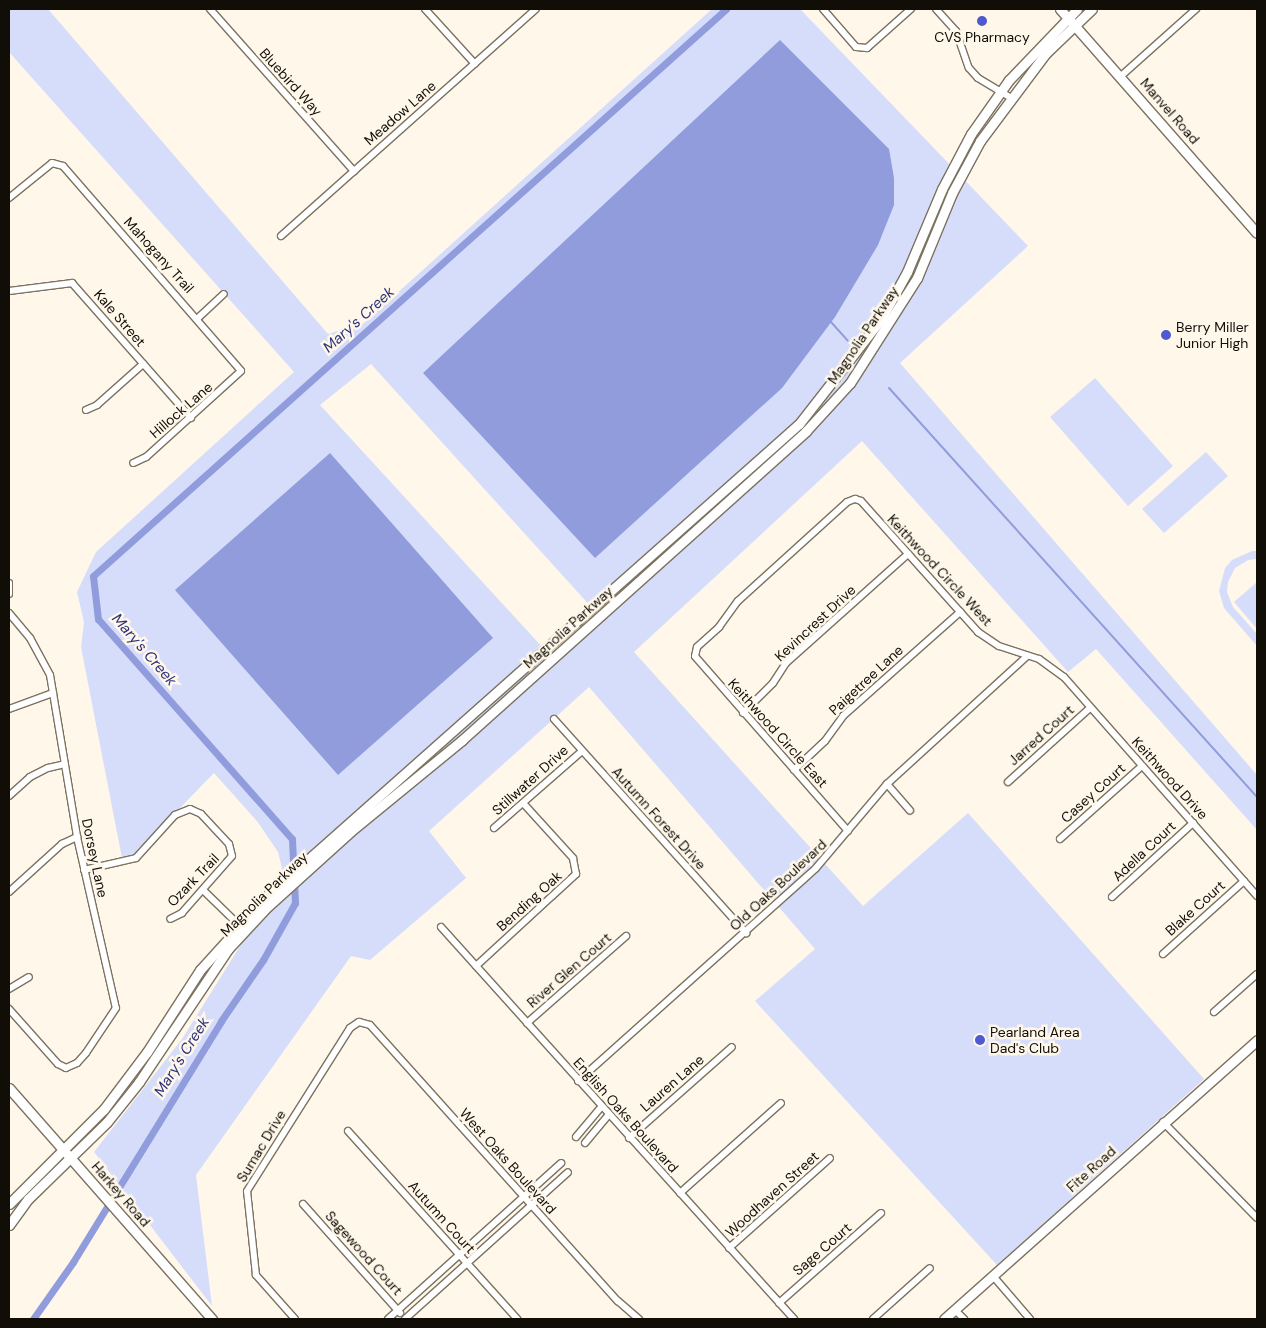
<!DOCTYPE html>
<style>
body{margin:0}
#map{position:relative;width:1266px;height:1328px;overflow:hidden;background:#fef7ea;font-family:"DM Sans",sans-serif}
div>[style]{position:absolute}
.green>*{inset:0;background:#d6ddfb}
.water>*{inset:0;background:#909cdb}
.stream>*{height:2px;margin:-1px;padding:0 1px;transform-origin:1px;border-radius:1px;background:#909cdb}
.canal>*{height:7px;margin:-3.5px;padding:0 3.5px;transform-origin:3.5px;border-radius:3.5px;background:#909cdb}
.roads{filter:drop-shadow(1px 0 #7c7260) drop-shadow(-1px 0 #7c7260) drop-shadow(0 1px #7c7260) drop-shadow(0 -1px #7c7260)}
.street>*{height:6px;margin:-3px;padding:0 3px;transform-origin:3px;border-radius:3px;background:#fff}
.secondary>*{height:9px;margin:-4.5px;padding:0 4.5px;transform-origin:4.5px;border-radius:4.5px;background:#fff}
.dots>*{width:14px;height:14px;translate:-50% -50%;box-sizing:border-box;border:2px solid #fef7ea;border-radius:50%}
span{translate:-50% -50%;white-space:nowrap;text-align:center;line-height:1.15;-webkit-text-stroke:5px #fef7ea;paint-order:stroke}
.poi-label{font-size:14px;color:#110e07}
.left{translate:0 -50%;text-align:left}
.street-label{font-size:14px;color:#110e07}
.water-label{font-size:15px;color:#2d327c;font-style:italic}
.frame{position:absolute;inset:0;border:10px solid #110e07;pointer-events:none}
</style>
<div id="map">
<div class="green">
<div style="clip-path:polygon(evenodd,9px 9px,48px 9px,328px 334px,364px 323px,712px 9px,800px 9px,1028px 246px,900px 363px,1257px 775px,1257px 830px,1096px 649px,1068px 672px,862px 441px,634px 652px,863px 906px,968px 813px,1204px 1079px,997px 1265px,755px 1001px,815px 949px,589px 687px,429px 831px,466px 878px,370px 960px,351px 956px,196px 1175px,212px 1306px,94px 1152px,182px 1039px,247px 935px,282px 868px,278px 852px,257px 821px,214px 773px,136px 853px,122px 858px,81px 647px,84px 622px,77px 592px,96px 552px,294px 372px,9px 52px,9px 9px,371px 364px,603px 620px,556px 662px,320px 405px,371px 364px)"></div>
<div style="clip-path:polygon(1095px 378px,1173px 466px,1128px 506px,1050px 417px)"></div>
<div style="clip-path:polygon(1206px 452px,1228px 476px,1164px 533px,1142px 509px)"></div>
<div style="clip-path:polygon(1252px 551px,1257px 551px,1257px 559px,1248px 560px,1235px 568px,1228px 582px,1227px 592px,1233px 607px,1257px 634px,1257px 646px,1224px 608px,1219px 591px,1225px 568px,1232px 560px)"></div>
<div style="clip-path:polygon(1257px 582px,1257px 629px,1234px 602px)"></div>
</div>
<div class="water">
<div style="clip-path:polygon(780px 40px,889px 149px,894px 178px,894px 205px,878px 245px,835px 317px,782px 388px,595px 558px,423px 373px)"></div>
<div style="clip-path:polygon(330px 453px,493px 638px,338px 775px,175px 590px)"></div>
</div>
<div class="stream">
<div style="left:831px;top:322px;width:25px;rotate:48deg"></div>
<div style="left:889px;top:388px;width:550px;rotate:48.02deg"></div>
</div>
<div class="canal">
<div style="left:33px;top:1319px;width:70px;rotate:-54.9deg"></div>
<div style="left:73px;top:1262px;width:283px;rotate:-58.4deg"></div>
<div style="left:221px;top:1021px;width:74px;rotate:-55.5deg"></div>
<div style="left:263px;top:960px;width:65px;rotate:-60.7deg"></div>
<div style="left:295px;top:903px;width:64px;rotate:-92.7deg"></div>
<div style="left:292px;top:839px;width:293px;rotate:-131.4deg"></div>
<div style="left:98px;top:619px;width:43px;rotate:-96.6deg"></div>
<div style="left:93px;top:576px;width:850px;rotate:-41.85deg"></div>
</div>
<div class="roads">
<div class="street">
<div style="left:210px;top:9px;width:217px;rotate:48.4deg"></div>
<div style="left:425px;top:9px;width:74px;rotate:47.7deg"></div>
<div style="left:823px;top:9px;width:50px;rotate:49deg"></div>
<div style="left:856px;top:47px;width:11px;rotate:5deg"></div>
<div style="left:867px;top:48px;width:59px;rotate:-41.6deg"></div>
<div style="left:936px;top:9px;width:30px;rotate:48deg"></div>
<div style="left:956px;top:31px;width:39px;rotate:71deg"></div>
<div style="left:969px;top:68px;width:13px;rotate:48deg"></div>
<div style="left:978px;top:78px;width:39px;rotate:31deg"></div>
<div style="left:1121px;top:76px;width:101px;rotate:-41.8deg"></div>
<div style="left:9px;top:198px;width:55px;rotate:-39.1deg"></div>
<div style="left:52px;top:163px;width:11px;rotate:15deg"></div>
<div style="left:63px;top:166px;width:271px;rotate:49deg"></div>
<div style="left:241px;top:371px;width:128px;rotate:137.8deg"></div>
<div style="left:146px;top:457px;width:14px;rotate:155deg"></div>
<div style="left:281px;top:236px;width:341px;rotate:-41.7deg"></div>
<div style="left:9px;top:291px;width:64px;rotate:-7.2deg"></div>
<div style="left:72px;top:283px;width:180px;rotate:48.6deg"></div>
<div style="left:198px;top:318px;width:35px;rotate:-43deg"></div>
<div style="left:86px;top:410px;width:12px;rotate:-24deg"></div>
<div style="left:97px;top:405px;width:62px;rotate:-41.7deg"></div>
<div style="left:9px;top:583px;width:11px;rotate:90deg"></div>
<div style="left:9px;top:613px;width:33px;rotate:50deg"></div>
<div style="left:30px;top:638px;width:42px;rotate:61.6deg"></div>
<div style="left:50px;top:675px;width:164px;rotate:80.5deg"></div>
<div style="left:77px;top:837px;width:175px;rotate:77.2deg"></div>
<div style="left:116px;top:1008px;width:54px;rotate:123.7deg"></div>
<div style="left:86px;top:1053px;width:13px;rotate:132deg"></div>
<div style="left:77px;top:1063px;width:12px;rotate:156deg"></div>
<div style="left:66px;top:1068px;width:9px;rotate:-153deg"></div>
<div style="left:58px;top:1064px;width:74px;rotate:-131.7deg"></div>
<div style="left:9px;top:709px;width:47px;rotate:-20deg"></div>
<div style="left:743px;top:713px;width:42px;rotate:-45deg"></div>
<div style="left:773px;top:683px;width:24px;rotate:-57deg"></div>
<div style="left:786px;top:663px;width:164px;rotate:-41.8deg"></div>
<div style="left:554px;top:719px;width:288px;rotate:48.1deg"></div>
<div style="left:794px;top:770px;width:42px;rotate:-43.1deg"></div>
<div style="left:825px;top:741px;width:31px;rotate:-54deg"></div>
<div style="left:843px;top:716px;width:157px;rotate:-41.6deg"></div>
<div style="left:1008px;top:782px;width:110px;rotate:-42.1deg"></div>
<div style="left:887px;top:784px;width:35px;rotate:49deg"></div>
<div style="left:9px;top:796px;width:28px;rotate:-42deg"></div>
<div style="left:30px;top:777px;width:20px;rotate:-27deg"></div>
<div style="left:48px;top:768px;width:17px;rotate:-13deg"></div>
<div style="left:494px;top:828px;width:117px;rotate:-41.2deg"></div>
<div style="left:848px;top:831px;width:232px;rotate:-131.2deg"></div>
<div style="left:695px;top:656px;width:9px;rotate:-77deg"></div>
<div style="left:697px;top:647px;width:30px;rotate:-42deg"></div>
<div style="left:719px;top:627px;width:32px;rotate:-54deg"></div>
<div style="left:738px;top:601px;width:147px;rotate:-42.2deg"></div>
<div style="left:847px;top:502px;width:9px;rotate:-21deg"></div>
<div style="left:855px;top:499px;width:6px;rotate:18deg"></div>
<div style="left:861px;top:501px;width:176px;rotate:48.2deg"></div>
<div style="left:978px;top:632px;width:25px;rotate:34deg"></div>
<div style="left:999px;top:646px;width:42px;rotate:18deg"></div>
<div style="left:1039px;top:659px;width:31px;rotate:36deg"></div>
<div style="left:1064px;top:677px;width:292px;rotate:48.6deg"></div>
<div style="left:1060px;top:839px;width:110px;rotate:-41.7deg"></div>
<div style="left:84px;top:870px;width:53px;rotate:-13deg"></div>
<div style="left:136px;top:858px;width:58px;rotate:-47.8deg"></div>
<div style="left:175px;top:815px;width:16px;rotate:-22deg"></div>
<div style="left:190px;top:809px;width:12px;rotate:24deg"></div>
<div style="left:201px;top:814px;width:41px;rotate:47deg"></div>
<div style="left:229px;top:844px;width:12px;rotate:76deg"></div>
<div style="left:232px;top:856px;width:76px;rotate:131.3deg"></div>
<div style="left:182px;top:913px;width:13px;rotate:153deg"></div>
<div style="left:203px;top:890px;width:50px;rotate:44.2deg"></div>
<div style="left:9px;top:892px;width:72px;rotate:-42.2deg"></div>
<div style="left:62px;top:844px;width:17px;rotate:-25deg"></div>
<div style="left:1112px;top:897px;width:110px;rotate:-42.4deg"></div>
<div style="left:441px;top:927px;width:528px;rotate:48deg"></div>
<div style="left:1163px;top:954px;width:109px;rotate:-42deg"></div>
<div style="left:476px;top:966px;width:136px;rotate:-42.6deg"></div>
<div style="left:576px;top:874px;width:16px;rotate:-101deg"></div>
<div style="left:573px;top:858px;width:74px;rotate:-132.3deg"></div>
<div style="left:9px;top:989px;width:23px;rotate:-31deg"></div>
<div style="left:1214px;top:1012px;width:57px;rotate:-41.5deg"></div>
<div style="left:527px;top:1023px;width:132px;rotate:-41.3deg"></div>
<div style="left:578px;top:1081px;width:319px;rotate:-41.8deg"></div>
<div style="left:816px;top:868px;width:110px;rotate:-49.8deg"></div>
<div style="left:887px;top:784px;width:190px;rotate:-42.4deg"></div>
<div style="left:1163px;top:1122px;width:134px;rotate:45.6deg"></div>
<div style="left:348px;top:1131px;width:253px;rotate:48deg"></div>
<div style="left:576px;top:1137px;width:39px;rotate:-50deg"></div>
<div style="left:629px;top:1138px;width:137px;rotate:-41.5deg"></div>
<div style="left:585px;top:1143px;width:35px;rotate:-50deg"></div>
<div style="left:680px;top:1193px;width:135px;rotate:-41.7deg"></div>
<div style="left:303px;top:1204px;width:146px;rotate:48.3deg"></div>
<div style="left:729px;top:1248px;width:135px;rotate:-41.7deg"></div>
<div style="left:993px;top:1276px;width:57px;rotate:49.3deg"></div>
<div style="left:779px;top:1303px;width:136px;rotate:-41.4deg"></div>
<div style="left:955px;top:1310px;width:13px;rotate:45deg"></div>
<div style="left:295px;top:1319px;width:59px;rotate:-131.6deg"></div>
<div style="left:256px;top:1275px;width:84px;rotate:-96.1deg"></div>
<div style="left:247px;top:1191px;width:193px;rotate:-57.7deg"></div>
<div style="left:350px;top:1028px;width:11px;rotate:-34deg"></div>
<div style="left:359px;top:1022px;width:11px;rotate:15deg"></div>
<div style="left:370px;top:1025px;width:371px;rotate:48.1deg"></div>
<div style="left:618px;top:1301px;width:28px;rotate:41deg"></div>
<div style="left:388px;top:1319px;width:233px;rotate:-42deg"></div>
<div style="left:405px;top:1319px;width:219px;rotate:-42deg"></div>
<div style="left:873px;top:1319px;width:76px;rotate:-41.8deg"></div>
</div>
<div class="secondary">
<div style="left:1060px;top:9px;width:298px;rotate:48.7deg"></div>
<div style="left:9px;top:1088px;width:308px;rotate:48.7deg"></div>
<div style="left:9px;top:1204px;width:134px;rotate:-45deg"></div>
<div style="left:104px;top:1109px;width:71px;rotate:-53deg"></div>
<div style="left:147px;top:1052px;width:98px;rotate:-57.1deg"></div>
<div style="left:200px;top:970px;width:103px;rotate:-47.8deg"></div>
<div style="left:269px;top:894px;width:708px;rotate:-41.57deg"></div>
<div style="left:799px;top:424px;width:133px;rotate:-52deg"></div>
<div style="left:881px;top:319px;width:54px;rotate:-61deg"></div>
<div style="left:907px;top:272px;width:90px;rotate:-67.1deg"></div>
<div style="left:942px;top:189px;width:62px;rotate:-62.2deg"></div>
<div style="left:971px;top:134px;width:66px;rotate:-54.9deg"></div>
<div style="left:1009px;top:80px;width:98px;rotate:-46.2deg"></div>
<div style="left:9px;top:1225px;width:32px;rotate:-54deg"></div>
<div style="left:28px;top:1199px;width:110px;rotate:-44.3deg"></div>
<div style="left:107px;top:1122px;width:51px;rotate:-51.3deg"></div>
<div style="left:139px;top:1082px;width:160px;rotate:-56.2deg"></div>
<div style="left:228px;top:949px;width:54px;rotate:-47.2deg"></div>
<div style="left:265px;top:909px;width:116px;rotate:-42.2deg"></div>
<div style="left:351px;top:831px;width:144px;rotate:-39.3deg"></div>
<div style="left:462px;top:740px;width:462px;rotate:-41.9deg"></div>
<div style="left:806px;top:431px;width:65px;rotate:-47.5deg"></div>
<div style="left:850px;top:383px;width:125px;rotate:-57.5deg"></div>
<div style="left:917px;top:278px;width:92px;rotate:-67.6deg"></div>
<div style="left:952px;top:193px;width:59px;rotate:-61.7deg"></div>
<div style="left:980px;top:141px;width:109px;rotate:-53.2deg"></div>
<div style="left:1045px;top:54px;width:65px;rotate:-43.8deg"></div>
<div style="left:944px;top:1319px;width:419px;rotate:-41.7deg"></div>
</div>
</div>
<div class="dots">
<div style="left:982px;top:21px;background:#5159cf"></div>
<div style="left:1166px;top:335px;background:#5159cf"></div>
<div style="left:980px;top:1040px;background:#5159cf"></div>
</div>
<div class="poi-label">
<span style="left:982px;top:37px">CVS Pharmacy</span>
<span class="left" style="left:1176px;top:335px">Berry Miller<br>Junior High</span>
<span class="left" style="left:990px;top:1040px">Pearland Area<br>Dad's Club</span>
</div>
<div class="street-label">
<span style="left:291px;top:82px;rotate:48deg">Bluebird Way</span>
<span style="left:1170px;top:111px;rotate:49deg">Manvel Road</span>
<span style="left:400px;top:113px;rotate:-41deg">Meadow Lane</span>
<span style="left:159px;top:255px;rotate:48deg">Mahogany Trail</span>
<span style="left:120px;top:318px;rotate:49deg">Kale Street</span>
<span style="left:863px;top:335px;rotate:-56deg">Magnolia Parkway</span>
<span style="left:181px;top:410px;rotate:-41deg">Hillock Lane</span>
<span style="left:940px;top:570px;rotate:47deg">Keithwood Circle West</span>
<span style="left:815px;top:623px;rotate:-43deg">Kevincrest Drive</span>
<span style="left:568px;top:627px;rotate:-42deg">Magnolia Parkway</span>
<span style="left:866px;top:680px;rotate:-43deg">Paigetree Lane</span>
<span style="left:778px;top:733px;rotate:48deg">Keithwood Circle East</span>
<span style="left:1041px;top:735px;rotate:-42deg">Jarred Court</span>
<span style="left:1170px;top:778px;rotate:48deg">Keithwood Drive</span>
<span style="left:530px;top:780px;rotate:-42deg">Stillwater Drive</span>
<span style="left:1093px;top:793px;rotate:-42deg">Casey Court</span>
<span style="left:659px;top:818px;rotate:48deg">Autumn Forest Drive</span>
<span style="left:1144px;top:851px;rotate:-43deg">Adella Court</span>
<span style="left:95px;top:858px;rotate:78deg">Dorsey Lane</span>
<span style="left:193px;top:880px;rotate:-46deg">Ozark Trail</span>
<span style="left:778px;top:885px;rotate:-43deg">Old Oaks Boulevard</span>
<span style="left:264px;top:894px;rotate:-44deg">Magnolia Parkway</span>
<span style="left:529px;top:901px;rotate:-42deg">Bending Oak</span>
<span style="left:1195px;top:908px;rotate:-42deg">Blake Court</span>
<span style="left:569px;top:970px;rotate:-41deg">River Glen Court</span>
<span style="left:672px;top:1083px;rotate:-41deg">Lauren Lane</span>
<span style="left:626px;top:1115px;rotate:48deg">English Oaks Boulevard</span>
<span style="left:261px;top:1146px;rotate:-59deg">Sumac Drive</span>
<span style="left:508px;top:1161px;rotate:48deg">West Oaks Boulevard</span>
<span style="left:1091px;top:1169px;rotate:-42deg">Fite Road</span>
<span style="left:121px;top:1194px;rotate:49deg">Harkey Road</span>
<span style="left:772px;top:1194px;rotate:-42deg">Woodhaven Street</span>
<span style="left:442px;top:1217px;rotate:48deg">Autumn Court</span>
<span style="left:822px;top:1249px;rotate:-41deg">Sage Court</span>
<span style="left:364px;top:1253px;rotate:48deg">Sagewood Court</span>
</div>
<div class="water-label">
<span style="left:359px;top:320px;rotate:-42deg">Mary's Creek</span>
<span style="left:144px;top:650px;rotate:49deg">Mary's Creek</span>
<span style="left:182px;top:1057px;rotate:-58deg">Mary's Creek</span>
</div>
<div class="frame"></div>
</div>
